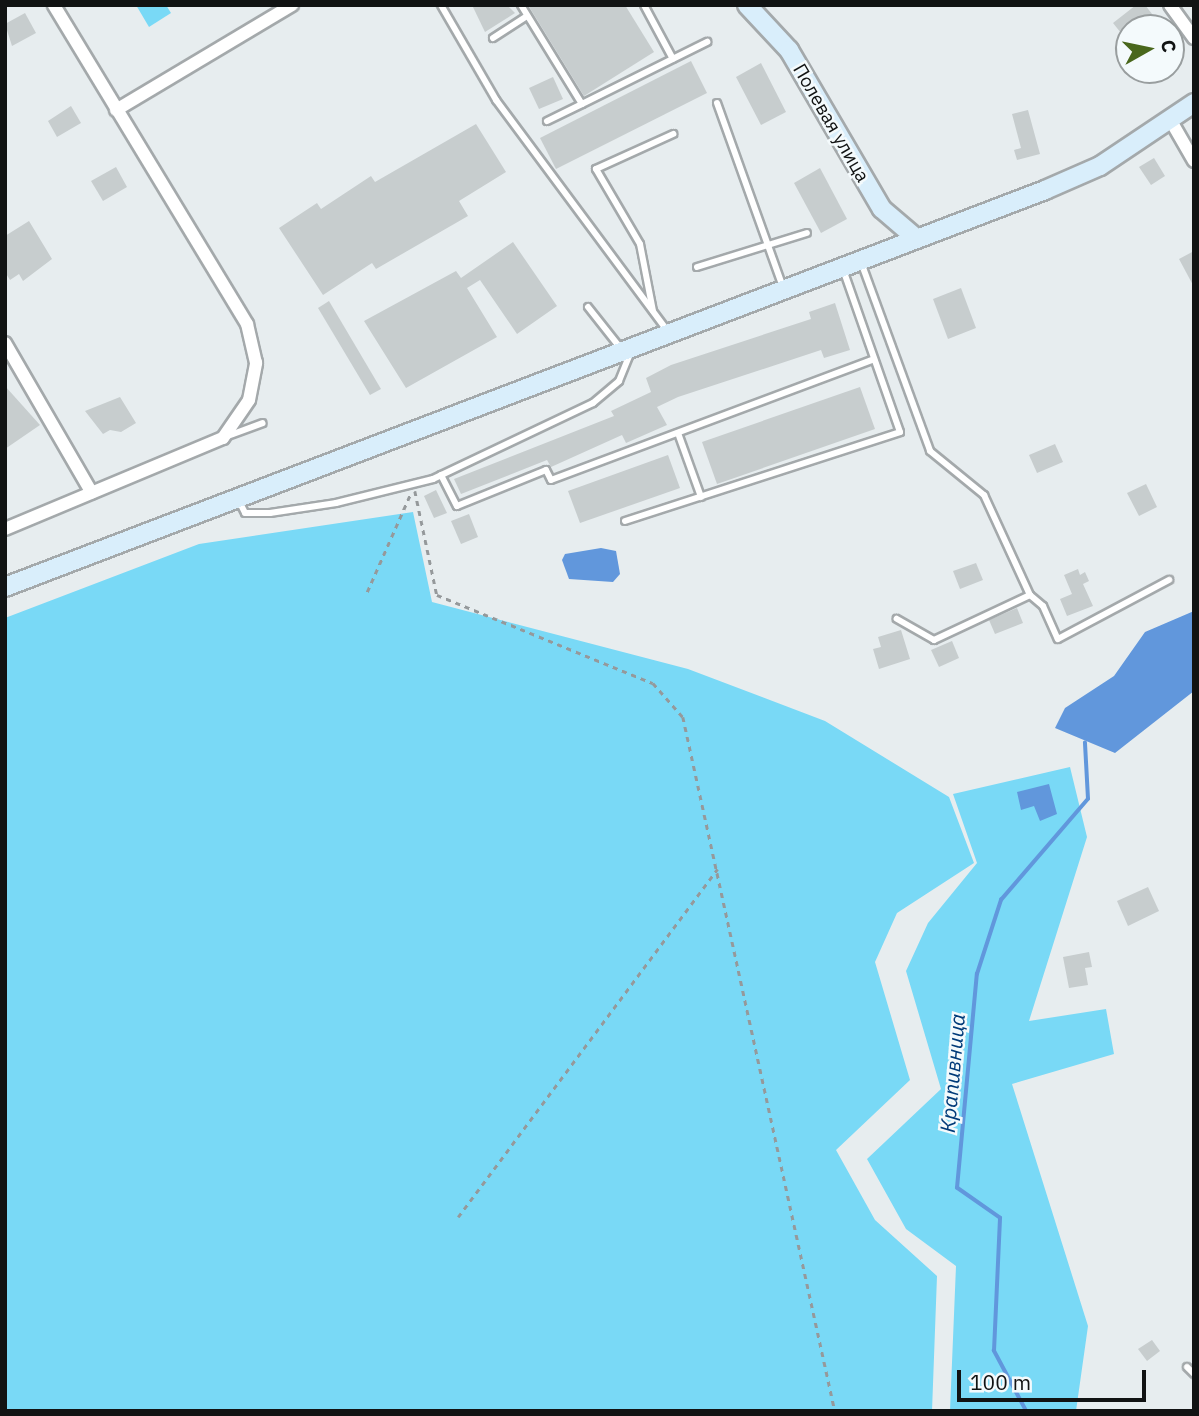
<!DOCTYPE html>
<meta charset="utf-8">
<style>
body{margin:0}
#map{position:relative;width:1199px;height:1416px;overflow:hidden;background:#e7edef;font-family:"IBM Plex Sans",sans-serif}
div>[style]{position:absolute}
.green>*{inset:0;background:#79d9f6}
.water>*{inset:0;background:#6197dc}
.stream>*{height:3.5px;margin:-1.75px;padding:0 1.75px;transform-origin:1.75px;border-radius:1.75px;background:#6197dc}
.building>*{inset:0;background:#c7cdce}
.path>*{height:2.5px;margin-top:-1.25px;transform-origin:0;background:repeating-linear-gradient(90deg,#95999b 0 5px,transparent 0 10px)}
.roads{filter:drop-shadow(2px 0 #a4a9ab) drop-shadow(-2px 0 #a4a9ab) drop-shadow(0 2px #a4a9ab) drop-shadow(0 -2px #a4a9ab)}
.lane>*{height:6px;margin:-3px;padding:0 3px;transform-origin:3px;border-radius:3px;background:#fff}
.street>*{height:12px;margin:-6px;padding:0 6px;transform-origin:6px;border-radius:6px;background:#fff}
.secondary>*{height:18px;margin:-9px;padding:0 9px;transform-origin:9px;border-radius:9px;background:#d9eefb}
span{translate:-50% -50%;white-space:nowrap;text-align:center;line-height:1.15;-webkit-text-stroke:5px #f4fafc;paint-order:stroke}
.street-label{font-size:19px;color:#111313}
.water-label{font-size:21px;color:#013b79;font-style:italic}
.frame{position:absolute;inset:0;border:7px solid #111313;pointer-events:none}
.north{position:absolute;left:1115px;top:14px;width:70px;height:70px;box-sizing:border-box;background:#f4fafc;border:2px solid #999e9f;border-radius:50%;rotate:81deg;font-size:19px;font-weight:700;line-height:28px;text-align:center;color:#111313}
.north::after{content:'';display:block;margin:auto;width:24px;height:32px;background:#49671c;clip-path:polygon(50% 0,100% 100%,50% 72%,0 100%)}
.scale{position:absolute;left:957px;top:1370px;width:189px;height:32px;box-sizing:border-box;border:4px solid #111313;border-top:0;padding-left:9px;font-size:21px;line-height:24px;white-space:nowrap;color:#111313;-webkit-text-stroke:5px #f4fafc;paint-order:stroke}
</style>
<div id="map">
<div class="green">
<div style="clip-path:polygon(136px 5px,166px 5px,171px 13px,149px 27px)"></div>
<div style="clip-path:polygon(413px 512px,432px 602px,688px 669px,825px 721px,949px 797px,974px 863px,897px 913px,875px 962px,910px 1080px,836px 1150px,875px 1220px,937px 1276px,932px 1411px,5px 1411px,5px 618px,199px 544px)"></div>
<div style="clip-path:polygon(1070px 767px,1087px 837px,1029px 1021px,1106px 1009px,1114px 1054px,1012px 1084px,1088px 1326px,1076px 1411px,950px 1411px,956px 1266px,906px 1229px,867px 1159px,941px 1089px,906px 971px,928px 923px,977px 863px,953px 794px)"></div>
</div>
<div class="water">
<div style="clip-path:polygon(601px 548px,616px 551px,620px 574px,613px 582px,569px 579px,562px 560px,565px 554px)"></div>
<div style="clip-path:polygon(1194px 611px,1194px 691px,1115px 753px,1055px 728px,1065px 708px,1114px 676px,1145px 632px)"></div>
<div style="clip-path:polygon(1049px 784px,1057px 814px,1040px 821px,1034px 806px,1021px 810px,1017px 792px)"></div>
</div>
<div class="stream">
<div style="left:1026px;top:1411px;width:68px;rotate:-118.1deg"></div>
<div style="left:994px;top:1351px;width:133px;rotate:-87.4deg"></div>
<div style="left:1000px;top:1218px;width:52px;rotate:-145.1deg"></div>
<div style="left:957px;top:1188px;width:215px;rotate:-84.7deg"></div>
<div style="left:977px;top:974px;width:78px;rotate:-72deg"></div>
<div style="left:1001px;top:900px;width:133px;rotate:-49.3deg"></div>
<div style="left:1088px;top:799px;width:56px;rotate:-93.1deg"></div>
</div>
<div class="building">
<div style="clip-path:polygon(472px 5px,507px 5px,515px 13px,485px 32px)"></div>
<div style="clip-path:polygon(528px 5px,625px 5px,654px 52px,584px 96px)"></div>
<div style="clip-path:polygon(1136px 5px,1145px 5px,1163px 28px,1129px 28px,1129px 43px,1113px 23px)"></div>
<div style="clip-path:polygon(25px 13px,36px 33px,12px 46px,5px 24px)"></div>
<div style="clip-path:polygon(691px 61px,707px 93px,556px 169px,540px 138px)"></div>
<div style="clip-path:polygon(761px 63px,786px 112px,761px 125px,736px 77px)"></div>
<div style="clip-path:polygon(553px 77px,563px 99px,539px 109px,529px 88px)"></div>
<div style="clip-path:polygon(71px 106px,81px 123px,57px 137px,48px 121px)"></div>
<div style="clip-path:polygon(1028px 110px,1040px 154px,1017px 160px,1014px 150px,1021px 148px,1012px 114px)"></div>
<div style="clip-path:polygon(476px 124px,506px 172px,459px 201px,468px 216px,376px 269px,372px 263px,323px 295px,279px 228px,317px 203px,321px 209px,371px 176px,375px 182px)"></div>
<div style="clip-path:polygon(1154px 158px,1165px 176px,1151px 185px,1139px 167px)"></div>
<div style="clip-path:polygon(116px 167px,127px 187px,103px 201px,91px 181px)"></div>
<div style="clip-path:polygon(820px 168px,847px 219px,821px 233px,794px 183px)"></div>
<div style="clip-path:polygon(29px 221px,52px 259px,23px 281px,19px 274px,10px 280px,5px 272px,5px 236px)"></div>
<div style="clip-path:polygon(513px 242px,557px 306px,517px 334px,480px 280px,467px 288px,497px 337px,406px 388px,364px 321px,456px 271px,461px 278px)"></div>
<div style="clip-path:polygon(1194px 251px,1194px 287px,1179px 259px)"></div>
<div style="clip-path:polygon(961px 288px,976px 328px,948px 339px,933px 299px)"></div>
<div style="clip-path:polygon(329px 301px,381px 389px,370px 395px,318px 308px)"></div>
<div style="clip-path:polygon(835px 303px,850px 350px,824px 358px,821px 350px,678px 397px,657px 407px,667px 425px,626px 443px,622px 435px,551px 467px,547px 460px,461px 494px,454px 479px,614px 416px,611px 411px,651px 392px,646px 378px,671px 365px,811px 319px,809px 312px)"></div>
<div style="clip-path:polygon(5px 386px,40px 425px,5px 449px)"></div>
<div style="clip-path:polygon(860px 387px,875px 429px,717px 484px,702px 442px)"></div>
<div style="clip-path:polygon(120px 397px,136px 423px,121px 432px,110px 430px,103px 434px,85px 411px)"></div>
<div style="clip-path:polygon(1055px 444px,1063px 462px,1037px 473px,1029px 455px)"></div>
<div style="clip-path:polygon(668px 455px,680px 488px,580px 523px,568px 491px)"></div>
<div style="clip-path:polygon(1146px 484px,1157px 507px,1139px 516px,1127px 493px)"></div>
<div style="clip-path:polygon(436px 490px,447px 513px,434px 518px,424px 496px)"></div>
<div style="clip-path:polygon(469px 514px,478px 537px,461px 544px,451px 521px)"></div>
<div style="clip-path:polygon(976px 563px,983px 580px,960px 589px,953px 571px)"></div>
<div style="clip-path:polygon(1078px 569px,1080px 575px,1085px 572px,1089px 581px,1083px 584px,1093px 606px,1067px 616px,1060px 599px,1072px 594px,1064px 575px)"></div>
<div style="clip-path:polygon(1017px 608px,1023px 623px,995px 634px,989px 620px)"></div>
<div style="clip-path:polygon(901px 630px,910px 659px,879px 669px,873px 649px,881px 647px,878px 637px)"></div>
<div style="clip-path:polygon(952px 641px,959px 658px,939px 667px,931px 650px)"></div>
<div style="clip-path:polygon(1148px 887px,1159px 911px,1128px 926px,1117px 901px)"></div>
<div style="clip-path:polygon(1089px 952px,1092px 967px,1085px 968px,1088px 985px,1069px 988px,1063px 957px)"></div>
<div style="clip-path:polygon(1152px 1340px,1160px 1351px,1147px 1361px,1138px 1349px)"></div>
</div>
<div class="path">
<div style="left:415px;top:491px;width:106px;rotate:78.1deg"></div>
<div style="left:437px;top:595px;width:233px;rotate:22.2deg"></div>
<div style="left:653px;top:683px;width:45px;rotate:48.6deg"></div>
<div style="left:683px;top:717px;width:710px;rotate:77.65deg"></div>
<div style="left:367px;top:592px;width:106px;rotate:-66.1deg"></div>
<div style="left:458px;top:1217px;width:434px;rotate:-53.3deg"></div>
<div style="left:1194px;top:1360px;width:10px;rotate:-90deg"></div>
</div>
<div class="roads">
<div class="lane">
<div style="left:441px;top:5px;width:110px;rotate:59.9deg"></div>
<div style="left:496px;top:100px;width:289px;rotate:53.4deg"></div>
<div style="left:521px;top:5px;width:116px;rotate:58.4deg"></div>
<div style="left:582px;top:104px;width:39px;rotate:154deg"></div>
<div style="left:644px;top:5px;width:61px;rotate:61.8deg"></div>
<div style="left:493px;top:38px;width:40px;rotate:-32.9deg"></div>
<div style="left:717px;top:103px;width:195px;rotate:70.3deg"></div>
<div style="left:582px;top:104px;width:140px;rotate:-26.4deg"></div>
<div style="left:861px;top:262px;width:201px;rotate:69.9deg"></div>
<div style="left:930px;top:451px;width:70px;rotate:39.2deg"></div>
<div style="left:984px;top:495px;width:110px;rotate:65.3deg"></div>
<div style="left:1030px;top:595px;width:106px;rotate:154.9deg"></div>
<div style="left:934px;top:640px;width:43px;rotate:-150.4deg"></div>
<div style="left:697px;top:267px;width:115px;rotate:-17.2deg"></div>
<div style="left:588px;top:307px;width:55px;rotate:51.7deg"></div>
<div style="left:653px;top:311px;width:68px;rotate:-101deg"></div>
<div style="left:640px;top:244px;width:87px;rotate:-120.4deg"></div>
<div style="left:596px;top:169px;width:85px;rotate:-24.4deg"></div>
<div style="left:678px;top:433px;width:68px;rotate:70.2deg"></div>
<div style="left:225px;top:437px;width:40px;rotate:-20.2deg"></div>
<div style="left:441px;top:475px;width:35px;rotate:63deg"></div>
<div style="left:457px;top:506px;width:96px;rotate:-22deg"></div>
<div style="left:546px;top:470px;width:11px;rotate:63deg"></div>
<div style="left:551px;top:480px;width:345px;rotate:-20.5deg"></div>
<div style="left:239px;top:501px;width:13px;rotate:63deg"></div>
<div style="left:245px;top:513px;width:25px"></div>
<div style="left:270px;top:513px;width:67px;rotate:-8.6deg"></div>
<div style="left:336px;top:503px;width:100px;rotate:-13.9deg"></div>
<div style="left:433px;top:479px;width:177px;rotate:-25.4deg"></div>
<div style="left:593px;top:403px;width:34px;rotate:-40deg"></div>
<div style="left:619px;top:381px;width:31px;rotate:-68deg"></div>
<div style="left:625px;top:521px;width:289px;rotate:-17.9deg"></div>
<div style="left:900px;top:432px;width:173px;rotate:-109.3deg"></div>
<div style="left:1030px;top:595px;width:17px;rotate:40deg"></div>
<div style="left:1043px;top:606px;width:36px;rotate:66deg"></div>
<div style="left:1058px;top:639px;width:126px;rotate:-28deg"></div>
<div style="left:1187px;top:1367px;width:10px;rotate:45deg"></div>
</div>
<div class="street">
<div style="left:1170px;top:5px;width:41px;rotate:54deg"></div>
<div style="left:116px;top:110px;width:205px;rotate:-30.8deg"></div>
<div style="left:1171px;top:121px;width:46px;rotate:60.1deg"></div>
<div style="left:5px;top:343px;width:173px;rotate:59.9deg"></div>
<div style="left:5px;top:529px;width:236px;rotate:-22.7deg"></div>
<div style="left:223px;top:438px;width:46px;rotate:-55.6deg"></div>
<div style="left:249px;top:400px;width:38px;rotate:-79deg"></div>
<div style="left:256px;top:363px;width:40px;rotate:-103deg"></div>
<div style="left:247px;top:324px;width:373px;rotate:-121.2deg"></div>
</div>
<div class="secondary">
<div style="left:747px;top:5px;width:62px;rotate:47deg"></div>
<div style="left:789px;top:50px;width:184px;rotate:59.7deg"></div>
<div style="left:882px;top:209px;width:46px;rotate:40.6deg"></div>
<div style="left:5px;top:587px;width:1113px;rotate:-20.89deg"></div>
<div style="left:1045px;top:190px;width:60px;rotate:-23.6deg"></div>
<div style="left:1100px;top:166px;width:113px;rotate:-33.8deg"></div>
</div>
</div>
<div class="street-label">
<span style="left:831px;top:123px;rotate:60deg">Полевая улица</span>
</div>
<div class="water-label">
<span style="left:952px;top:1073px;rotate:-85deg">Крапивница</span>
</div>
<div class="frame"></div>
<div class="north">С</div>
<div class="scale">100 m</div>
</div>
